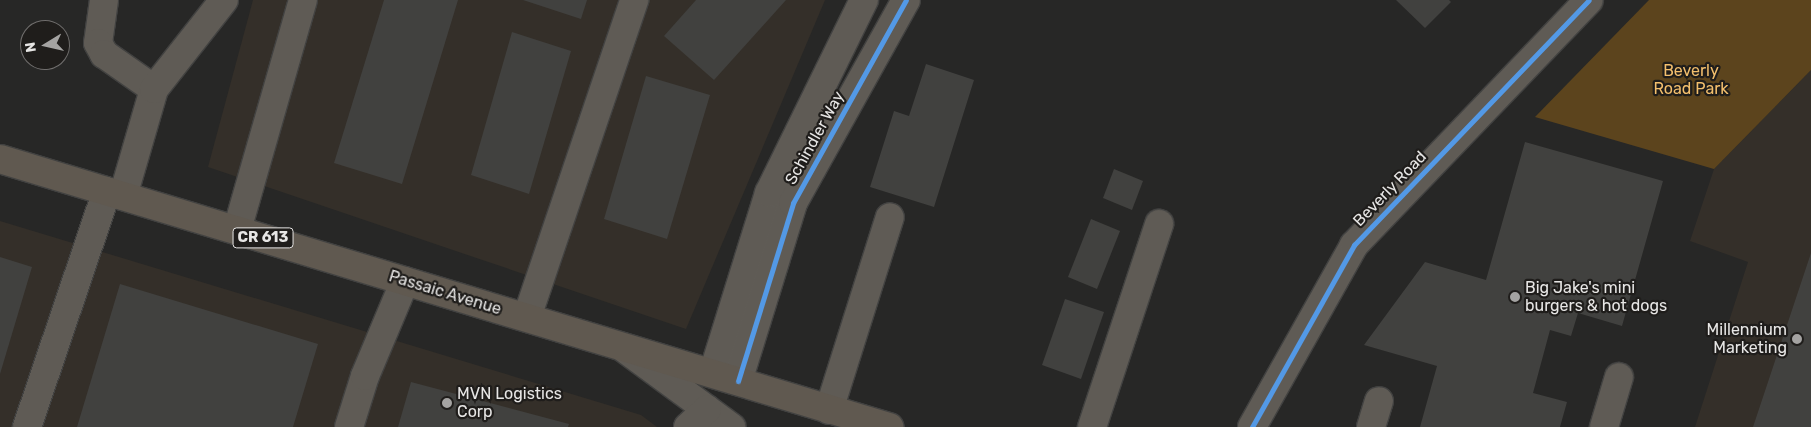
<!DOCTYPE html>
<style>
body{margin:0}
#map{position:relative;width:1811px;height:427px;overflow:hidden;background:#272726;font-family:Rubik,sans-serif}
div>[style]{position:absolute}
.built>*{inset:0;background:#342f29}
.green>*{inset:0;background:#5c441d}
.building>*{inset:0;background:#41413f}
.roads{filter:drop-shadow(1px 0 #424241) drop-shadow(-1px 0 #424241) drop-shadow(0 1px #424241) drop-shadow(0 -1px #424241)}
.minor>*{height:28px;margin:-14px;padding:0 14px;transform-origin:14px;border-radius:14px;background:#5f5b55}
.major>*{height:28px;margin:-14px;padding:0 14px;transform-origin:14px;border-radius:14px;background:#605950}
.cycleway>*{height:5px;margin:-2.5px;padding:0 2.5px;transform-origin:2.5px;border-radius:2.5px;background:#5399e6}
.dots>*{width:14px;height:14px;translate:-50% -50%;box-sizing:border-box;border:2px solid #1f1d1b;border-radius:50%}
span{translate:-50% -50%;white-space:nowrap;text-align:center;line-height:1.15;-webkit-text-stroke:4.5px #1f1d1b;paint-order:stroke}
.shield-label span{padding:1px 4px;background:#1f1d1b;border:1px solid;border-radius:4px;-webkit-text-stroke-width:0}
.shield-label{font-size:15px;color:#e7e6e5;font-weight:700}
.park-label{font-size:16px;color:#f3bf6d}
.street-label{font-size:16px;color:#e7e6e5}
.poi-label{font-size:16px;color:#e7e6e5}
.left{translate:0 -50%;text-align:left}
.right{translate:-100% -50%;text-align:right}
.north{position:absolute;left:20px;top:20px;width:50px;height:50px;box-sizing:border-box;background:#1f1d1b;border:1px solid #6f6d6c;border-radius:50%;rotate:261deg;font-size:14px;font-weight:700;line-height:20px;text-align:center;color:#e7e6e5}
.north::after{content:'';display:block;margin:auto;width:18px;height:22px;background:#a4a3a2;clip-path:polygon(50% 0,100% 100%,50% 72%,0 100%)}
</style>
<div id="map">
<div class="built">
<div style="clip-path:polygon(253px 0,825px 0,686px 329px,208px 167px)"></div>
<div style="clip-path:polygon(1811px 70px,1811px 427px,1695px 427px,1748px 262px,1690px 241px,1714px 169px)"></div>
<div style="clip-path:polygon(0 221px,641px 415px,657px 427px,0 427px)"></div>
</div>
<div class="green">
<div style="clip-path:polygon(1649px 0,1811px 0,1811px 70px,1714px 169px,1535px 117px)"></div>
</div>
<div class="building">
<div style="clip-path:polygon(384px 0,458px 0,402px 184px,334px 163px)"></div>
<div style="clip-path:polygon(523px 0,587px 0,581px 19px)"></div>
<div style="clip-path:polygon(696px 0,786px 0,714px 80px,664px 36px)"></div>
<div style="clip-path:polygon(1396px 0,1449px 0,1451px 2px,1425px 28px)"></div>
<div style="clip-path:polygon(512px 32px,571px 51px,529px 194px,471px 175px)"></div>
<div style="clip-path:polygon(926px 64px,974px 80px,934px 207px,870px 187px,894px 111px,909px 116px)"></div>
<div style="clip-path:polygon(646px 76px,710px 95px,667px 239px,604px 219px)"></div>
<div style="clip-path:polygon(1525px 142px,1663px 181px,1622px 326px,1578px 313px,1571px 336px,1550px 330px,1533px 393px,1567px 402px,1560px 427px,1420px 427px,1437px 366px,1364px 345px,1425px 262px,1486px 280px)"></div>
<div style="clip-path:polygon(1114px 169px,1143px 181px,1132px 210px,1103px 198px)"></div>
<div style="clip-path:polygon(1091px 219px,1120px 231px,1097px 289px,1068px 277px)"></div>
<div style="clip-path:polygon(1811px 253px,1811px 427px,1753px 427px)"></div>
<div style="clip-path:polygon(0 257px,32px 267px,0 374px)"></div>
<div style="clip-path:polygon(120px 284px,318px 344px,293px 427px,77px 427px)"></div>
<div style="clip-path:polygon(1065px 299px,1104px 312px,1081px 379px,1042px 365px)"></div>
<div style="clip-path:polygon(411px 382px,569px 424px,568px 427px,398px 427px)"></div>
</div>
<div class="roads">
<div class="minor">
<div style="left:104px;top:0;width:43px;rotate:97.9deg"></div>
<div style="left:98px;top:43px;width:13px;rotate:61deg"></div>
<div style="left:104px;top:54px;width:61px;rotate:35deg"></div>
<div style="left:123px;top:196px;width:111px;rotate:-73.8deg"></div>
<div style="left:154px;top:89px;width:113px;rotate:-51.8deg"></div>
<div style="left:237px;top:230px;width:239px;rotate:-74deg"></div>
<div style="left:527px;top:317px;width:335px;rotate:-71.3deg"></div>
<div style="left:625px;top:349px;width:132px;rotate:36.3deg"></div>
<div style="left:713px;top:373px;width:189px;rotate:-72.7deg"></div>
<div style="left:769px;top:193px;width:215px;rotate:-63.8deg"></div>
<div style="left:738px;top:381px;width:186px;rotate:-72.8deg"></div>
<div style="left:793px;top:203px;width:232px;rotate:-60.9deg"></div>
<div style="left:829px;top:410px;width:202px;rotate:-72.5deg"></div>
<div style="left:27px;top:427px;width:249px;rotate:-71.3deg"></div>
<div style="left:349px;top:427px;width:53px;rotate:-72.6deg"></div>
<div style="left:365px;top:376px;width:103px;rotate:-67.2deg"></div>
<div style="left:688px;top:427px;width:26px;rotate:-43deg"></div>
<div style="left:1092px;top:427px;width:214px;rotate:-71.7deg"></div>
<div style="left:1252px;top:427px;width:209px;rotate:-60.7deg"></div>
<div style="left:1354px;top:245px;width:339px;rotate:-46.2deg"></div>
<div style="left:1371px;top:427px;width:27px;rotate:-73deg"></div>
<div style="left:1604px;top:427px;width:52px;rotate:-73.3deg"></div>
</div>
<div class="major">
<div style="left:0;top:159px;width:929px;rotate:16.78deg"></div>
</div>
</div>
<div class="cycleway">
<div style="left:738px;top:381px;width:186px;rotate:-72.8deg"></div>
<div style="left:793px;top:203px;width:232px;rotate:-60.9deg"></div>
<div style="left:1252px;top:427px;width:209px;rotate:-60.7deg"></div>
<div style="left:1354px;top:245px;width:339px;rotate:-46.2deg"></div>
</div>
<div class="dots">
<div style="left:1515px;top:297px;background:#a4a3a2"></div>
<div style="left:1797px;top:339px;background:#a4a3a2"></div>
<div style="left:447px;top:403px;background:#a4a3a2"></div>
</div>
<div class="shield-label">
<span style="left:263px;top:238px">CR 613</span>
</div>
<div class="park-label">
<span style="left:1691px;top:80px">Beverly<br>Road Park</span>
</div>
<div class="street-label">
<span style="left:815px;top:138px;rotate:-61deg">Schindler Way</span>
<span style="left:1390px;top:189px;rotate:-46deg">Beverly Road</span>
<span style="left:445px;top:293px;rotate:17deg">Passaic Avenue</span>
</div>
<div class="poi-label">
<span class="left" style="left:1525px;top:297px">Big Jake's mini<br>burgers &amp; hot dogs</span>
<span class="right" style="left:1787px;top:339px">Millennium<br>Marketing</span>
<span class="left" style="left:457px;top:403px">MVN Logistics<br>Corp</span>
</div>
<div class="north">N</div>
</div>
